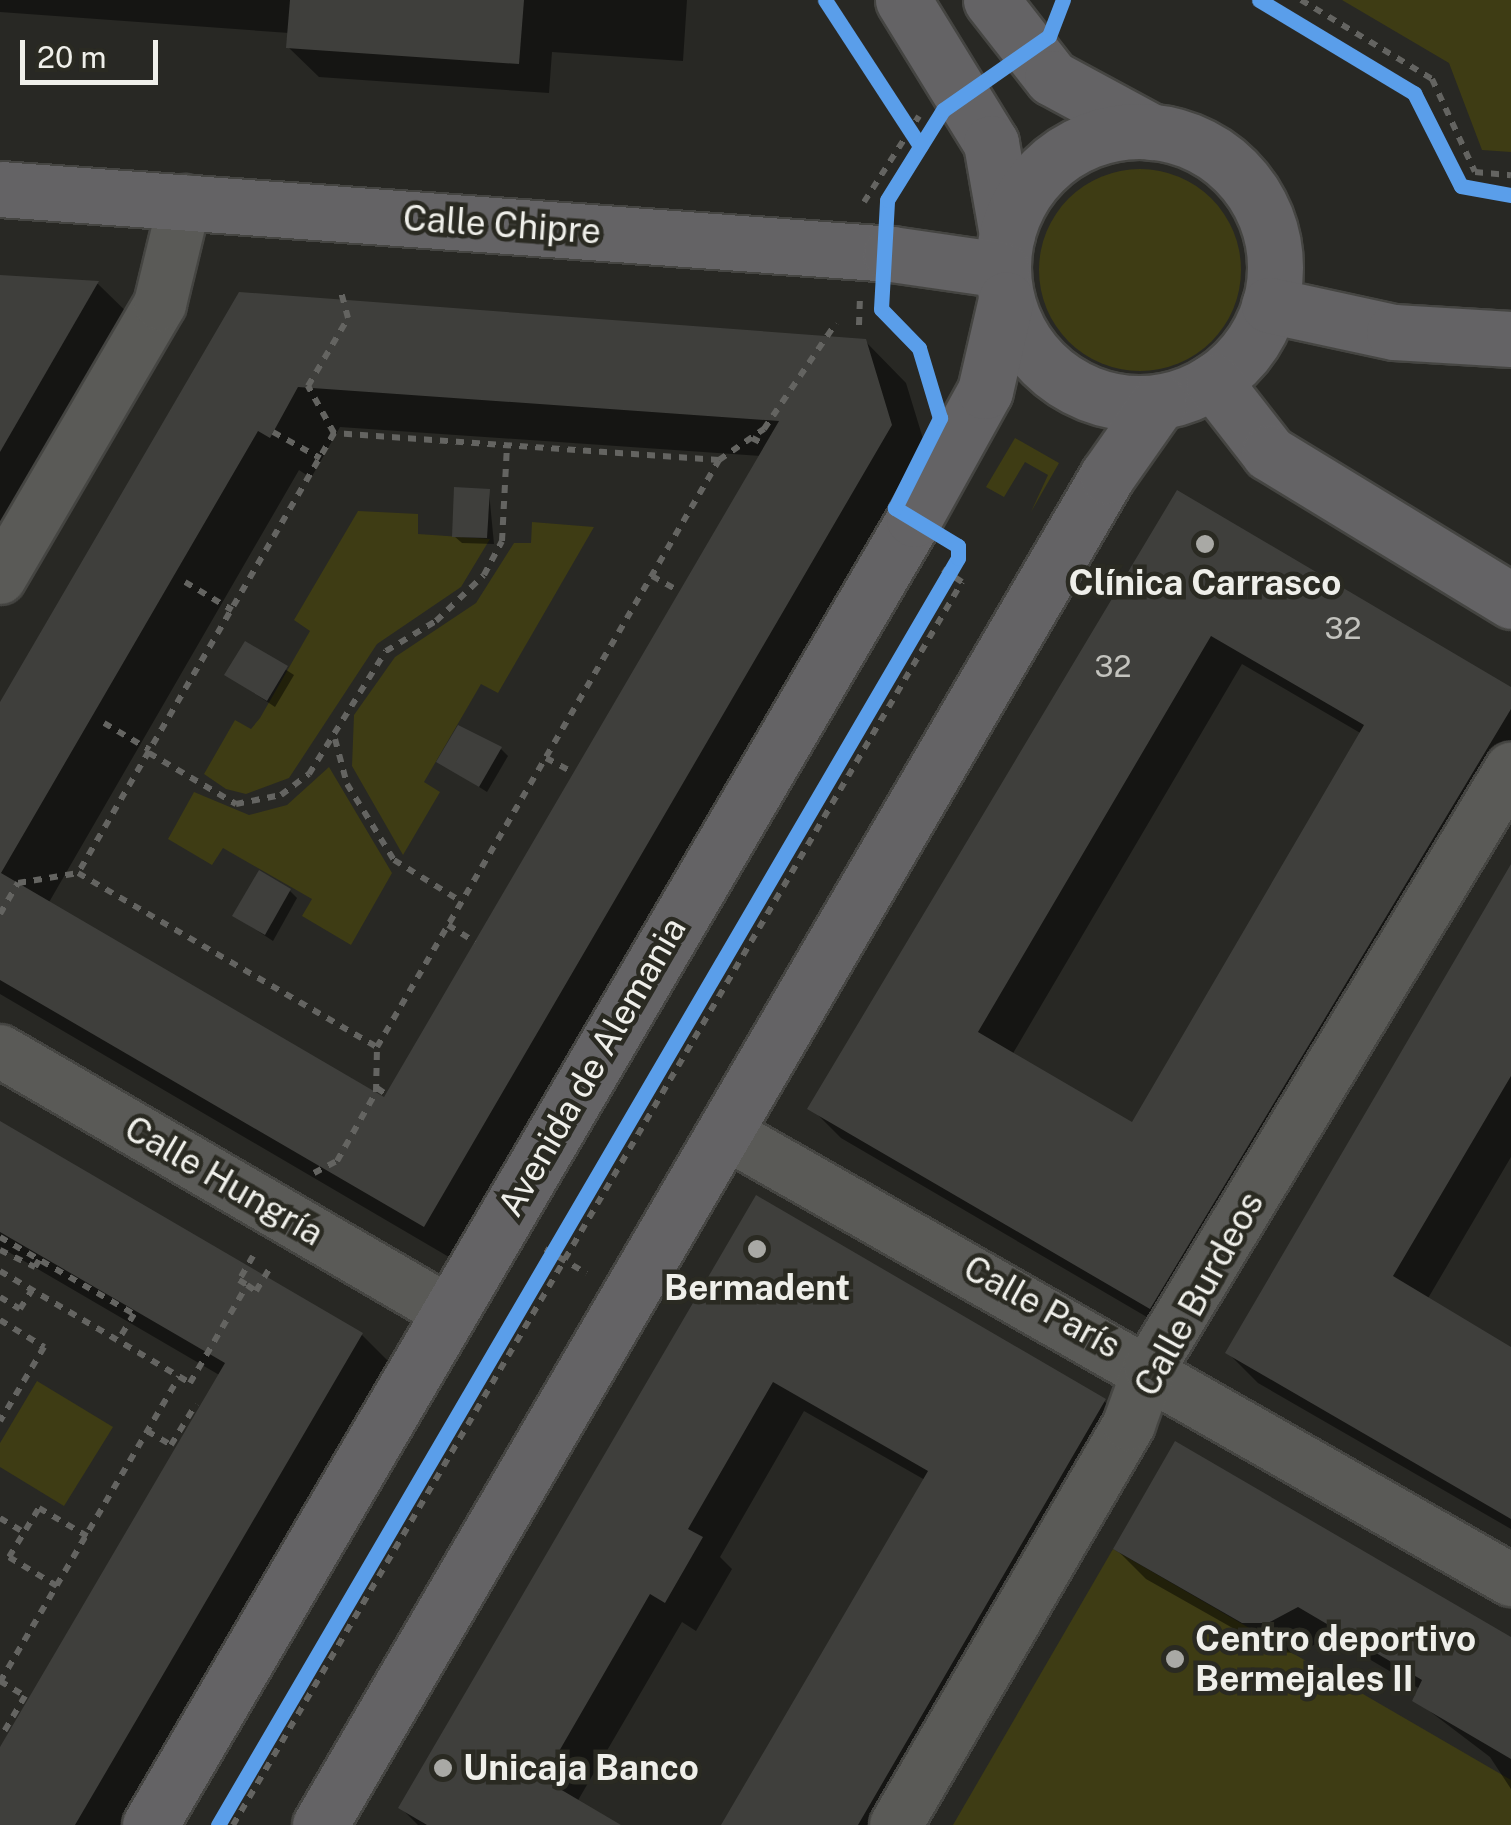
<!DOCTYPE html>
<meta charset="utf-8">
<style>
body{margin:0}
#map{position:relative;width:1511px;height:1825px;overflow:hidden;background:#282824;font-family:"Public Sans",sans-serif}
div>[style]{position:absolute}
.green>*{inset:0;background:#3e3c14}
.round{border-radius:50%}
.shadow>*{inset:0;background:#0007}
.building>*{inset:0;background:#3f3f3c}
.path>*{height:6px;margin-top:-3px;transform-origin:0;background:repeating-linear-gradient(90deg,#646461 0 8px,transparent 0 16px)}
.roads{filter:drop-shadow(2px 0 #454542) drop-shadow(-2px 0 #454542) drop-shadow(0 2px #454542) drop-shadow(0 -2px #454542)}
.minor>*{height:52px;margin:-26px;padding:0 26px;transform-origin:26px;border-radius:26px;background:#5a5a57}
.major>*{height:55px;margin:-27.5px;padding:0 27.5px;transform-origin:27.5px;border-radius:27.5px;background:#646365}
.major>.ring{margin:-27.5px;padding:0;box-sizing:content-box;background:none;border:55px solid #646365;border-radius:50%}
.cycleway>*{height:15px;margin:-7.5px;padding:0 7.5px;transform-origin:7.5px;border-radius:7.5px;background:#5a9eea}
.dots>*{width:28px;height:28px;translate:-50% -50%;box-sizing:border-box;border:5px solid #2a2a22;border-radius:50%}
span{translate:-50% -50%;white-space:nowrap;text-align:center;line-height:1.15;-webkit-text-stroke:9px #2a2a22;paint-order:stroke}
.number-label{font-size:30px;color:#c3c3be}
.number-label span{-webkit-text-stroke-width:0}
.street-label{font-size:35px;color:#efefea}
.poi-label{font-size:35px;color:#efefea;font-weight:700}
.left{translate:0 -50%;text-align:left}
.scale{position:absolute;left:20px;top:40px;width:138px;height:45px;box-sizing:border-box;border:5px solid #efefea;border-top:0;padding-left:12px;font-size:30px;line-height:35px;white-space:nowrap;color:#efefea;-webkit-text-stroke:8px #2a2a22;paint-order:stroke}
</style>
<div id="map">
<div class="green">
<div style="clip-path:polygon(1342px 0,1511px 0,1511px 152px,1482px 150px,1449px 63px)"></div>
<div class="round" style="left:1039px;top:169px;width:202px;height:202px"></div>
<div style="clip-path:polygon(1015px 438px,1059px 463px,1031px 512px,1048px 475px,1025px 462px,1004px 497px,986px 487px)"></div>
<div style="clip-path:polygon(358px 511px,418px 514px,418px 534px,490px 539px,461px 587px,377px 644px,289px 778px,246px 794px,226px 789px,204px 774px,235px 720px,251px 729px,260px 718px,310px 631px,294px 620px)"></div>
<div style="clip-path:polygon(532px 522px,594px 527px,498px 693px,481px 684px,424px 782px,440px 792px,403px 855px,352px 766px,354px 715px,395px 657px,476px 603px,514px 543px,531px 543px)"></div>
<div style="clip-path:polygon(329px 767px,392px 873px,351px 945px,302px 916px,312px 899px,223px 848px,212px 865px,168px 839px,194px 792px,249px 815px,287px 805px)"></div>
<div style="clip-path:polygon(37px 1381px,113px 1427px,64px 1506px,0 1467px,0 1443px)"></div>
<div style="clip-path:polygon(1113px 1549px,1511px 1780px,1511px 1825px,953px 1825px)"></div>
</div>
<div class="shadow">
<div style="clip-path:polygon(0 0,687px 0,683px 61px,552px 52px,549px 93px,319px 77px,288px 47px,289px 33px,0 12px)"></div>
<div style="clip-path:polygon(0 279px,98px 284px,139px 324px,0 563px)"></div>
<div style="clip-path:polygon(evenodd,240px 294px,865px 341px,906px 383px,932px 468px,466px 1267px,0 994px,0 707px,240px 294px,340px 427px,761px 456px,385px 1100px,48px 904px,299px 470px,311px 478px,340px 427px)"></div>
<div style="clip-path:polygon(489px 492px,494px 544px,462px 543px,454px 536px)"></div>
<div style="clip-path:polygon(evenodd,1178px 494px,1511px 690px,1511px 789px,1181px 1337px,841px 1138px,811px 1108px,1178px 494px,1242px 664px,1362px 734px,1132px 1125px,1012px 1055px,1242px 664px)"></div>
<div style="clip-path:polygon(246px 644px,294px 675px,275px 707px,227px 675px)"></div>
<div style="clip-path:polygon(501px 749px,508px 756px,487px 792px,440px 762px)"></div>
<div style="clip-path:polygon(1511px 869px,1511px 1157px,1427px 1300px,1511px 1350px,1511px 1529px,1258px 1383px,1228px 1353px)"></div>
<div style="clip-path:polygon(290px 891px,297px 898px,273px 941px,235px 916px)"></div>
<div style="clip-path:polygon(0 1124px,362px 1335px,403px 1376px,140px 1825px,0 1825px,0 1752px,221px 1376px,0 1247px)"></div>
<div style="clip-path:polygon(757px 1199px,1104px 1401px,1135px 1432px,905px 1825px,724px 1825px,925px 1480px,804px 1411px,720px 1557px,732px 1569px,696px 1631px,682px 1622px,577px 1802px,616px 1825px,418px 1825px,401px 1808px)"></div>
<div style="clip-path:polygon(1116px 1549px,1511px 1640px,1511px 1789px,1490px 1757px,1415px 1700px,1420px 1689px,1330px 1636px,1299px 1653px,1275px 1652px,1146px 1579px)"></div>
</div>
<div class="building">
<div style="clip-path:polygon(290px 0,524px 0,519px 64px,286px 48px)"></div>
<div style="clip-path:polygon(0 275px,99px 281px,0 452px)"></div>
<div style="clip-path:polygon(evenodd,239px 292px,866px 339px,892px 425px,424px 1227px,0 980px,0 702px,239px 292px,298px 387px,779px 421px,384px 1097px,1px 873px,258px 431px,270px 438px,298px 387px)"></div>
<div style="clip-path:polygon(454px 487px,490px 489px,487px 538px,452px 537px)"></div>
<div style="clip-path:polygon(evenodd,1177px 490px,1511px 687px,1511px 709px,1150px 1309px,807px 1109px,1177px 490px,1211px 636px,1364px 725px,1132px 1122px,978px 1032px,1211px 636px)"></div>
<div style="clip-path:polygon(245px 641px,288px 666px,267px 701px,224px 675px)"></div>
<div style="clip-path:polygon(458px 725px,502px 747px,479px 787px,436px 762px)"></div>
<div style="clip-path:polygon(1511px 864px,1511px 1076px,1393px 1276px,1511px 1347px,1511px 1519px,1225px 1353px)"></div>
<div style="clip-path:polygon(259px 870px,291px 889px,265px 935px,232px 916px)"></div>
<div style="clip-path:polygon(0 1121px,363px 1333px,75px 1825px,0 1825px,0 1747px,225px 1363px,0 1232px)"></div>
<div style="clip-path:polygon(756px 1195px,1106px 1399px,858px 1825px,721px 1825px,928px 1471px,773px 1382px,688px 1529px,703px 1537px,665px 1603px,650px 1594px,543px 1779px,621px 1825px,427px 1825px,398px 1808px)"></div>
<div style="clip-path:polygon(1175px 1441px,1511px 1637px,1511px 1759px,1412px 1701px,1422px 1680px,1298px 1607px,1268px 1623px,1242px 1623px,1113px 1549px)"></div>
</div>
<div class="path">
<div style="left:1301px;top:0;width:153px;rotate:31.1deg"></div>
<div style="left:1432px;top:79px;width:102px;rotate:65.2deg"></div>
<div style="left:1475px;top:172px;width:36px;rotate:5deg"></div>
<div style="left:864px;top:202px;width:102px;rotate:-57.4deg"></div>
<div style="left:859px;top:325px;width:24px;rotate:-88deg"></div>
<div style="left:273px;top:432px;width:54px;rotate:29deg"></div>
<div style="left:334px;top:433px;width:54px;rotate:-119deg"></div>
<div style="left:308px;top:386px;width:79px;rotate:-59.5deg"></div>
<div style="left:348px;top:318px;width:30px;rotate:-105deg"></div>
<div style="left:752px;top:438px;width:13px;rotate:27deg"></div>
<div style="left:719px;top:460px;width:386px;rotate:-176deg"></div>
<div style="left:334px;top:433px;width:509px;rotate:120.19deg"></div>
<div style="left:78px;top:873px;width:346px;rotate:30.2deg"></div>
<div style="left:377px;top:1047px;width:679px;rotate:-59.77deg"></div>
<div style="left:719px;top:460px;width:55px;rotate:-34.6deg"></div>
<div style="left:764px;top:429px;width:128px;rotate:-55.8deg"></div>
<div style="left:652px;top:576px;width:31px;rotate:29deg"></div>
<div style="left:185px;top:582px;width:55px;rotate:30.8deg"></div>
<div style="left:104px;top:723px;width:53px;rotate:30.4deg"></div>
<div style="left:335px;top:739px;width:47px;rotate:75.1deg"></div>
<div style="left:347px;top:784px;width:89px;rotate:58.3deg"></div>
<div style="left:394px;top:860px;width:80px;rotate:31.7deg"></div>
<div style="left:149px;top:753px;width:101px;rotate:30.4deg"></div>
<div style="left:236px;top:804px;width:46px;rotate:-11.3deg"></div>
<div style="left:281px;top:795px;width:35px;rotate:-37deg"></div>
<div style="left:309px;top:774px;width:145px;rotate:-58deg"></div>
<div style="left:386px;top:651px;width:58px;rotate:-31deg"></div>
<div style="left:436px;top:621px;width:66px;rotate:-43.8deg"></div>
<div style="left:484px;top:575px;width:38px;rotate:-62deg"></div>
<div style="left:502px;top:541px;width:96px;rotate:-87deg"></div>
<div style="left:546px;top:758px;width:30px;rotate:28deg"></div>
<div style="left:0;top:914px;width:36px;rotate:-60deg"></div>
<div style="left:18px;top:883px;width:61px;rotate:-9.5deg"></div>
<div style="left:448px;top:925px;width:32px;rotate:32deg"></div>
<div style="left:377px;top:1088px;width:11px;rotate:34deg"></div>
<div style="left:314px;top:1173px;width:26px;rotate:-28deg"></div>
<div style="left:337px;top:1161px;width:79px;rotate:-60.5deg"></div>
<div style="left:376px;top:1092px;width:45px;rotate:-88.7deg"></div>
<div style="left:0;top:1237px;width:155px;rotate:29.9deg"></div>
<div style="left:134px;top:1314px;width:31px;rotate:121deg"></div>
<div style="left:545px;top:1249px;width:48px;rotate:30.3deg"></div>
<div style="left:0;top:1250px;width:39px;rotate:26deg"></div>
<div style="left:35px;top:1267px;width:8px;rotate:-60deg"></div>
<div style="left:253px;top:1256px;width:28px;rotate:120deg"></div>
<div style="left:239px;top:1280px;width:9px;rotate:32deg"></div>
<div style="left:247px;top:1285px;width:11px;rotate:34deg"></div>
<div style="left:256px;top:1291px;width:29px;rotate:-59deg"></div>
<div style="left:0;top:1271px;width:221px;rotate:30.5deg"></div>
<div style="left:190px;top:1383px;width:113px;rotate:-59.8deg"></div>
<div style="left:0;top:1297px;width:23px;rotate:31deg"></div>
<div style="left:20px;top:1309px;width:22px;rotate:-58deg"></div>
<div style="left:0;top:1320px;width:52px;rotate:31.5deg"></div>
<div style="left:44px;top:1347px;width:86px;rotate:120.7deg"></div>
<div style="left:147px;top:1431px;width:28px;rotate:30deg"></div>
<div style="left:171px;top:1445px;width:48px;rotate:-58.6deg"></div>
<div style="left:0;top:1518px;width:29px;rotate:31deg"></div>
<div style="left:57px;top:1586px;width:56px;rotate:-148.9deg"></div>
<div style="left:9px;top:1557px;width:57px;rotate:-58.5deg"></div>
<div style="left:39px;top:1508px;width:56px;rotate:30.3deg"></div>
<div style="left:0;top:1681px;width:29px;rotate:31deg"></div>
<div style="left:25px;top:1696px;width:45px;rotate:120.5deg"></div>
<div style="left:0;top:1682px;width:354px;rotate:-59.6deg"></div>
<div style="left:233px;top:1825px;width:1441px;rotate:-59.61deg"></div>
<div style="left:962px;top:582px;width:23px;rotate:-146deg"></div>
</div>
<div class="roads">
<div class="minor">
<div style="left:0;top:578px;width:317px;rotate:-59.7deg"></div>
<div style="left:160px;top:304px;width:106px;rotate:-76.4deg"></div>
<div style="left:0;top:1051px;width:519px;rotate:30.17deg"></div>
<div style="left:724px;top:1132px;width:906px;rotate:29.65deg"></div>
<div style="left:896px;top:1825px;width:464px;rotate:-59.8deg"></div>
<div style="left:1129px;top:1424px;width:61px;rotate:-69.8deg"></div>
<div style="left:1150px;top:1367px;width:699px;rotate:-58.88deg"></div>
</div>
<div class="major">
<div style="left:903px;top:0;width:168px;rotate:58.4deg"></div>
<div style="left:991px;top:143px;width:93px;rotate:80.1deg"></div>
<div style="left:991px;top:0;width:99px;rotate:52deg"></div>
<div style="left:1052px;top:78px;width:114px;rotate:28.4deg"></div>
<div class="ring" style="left:1003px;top:131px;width:217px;height:217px"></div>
<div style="left:0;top:189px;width:893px;rotate:4.17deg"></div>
<div style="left:891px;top:254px;width:112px;rotate:8.2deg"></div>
<div style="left:1269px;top:305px;width:128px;rotate:12.2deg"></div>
<div style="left:1394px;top:332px;width:117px;rotate:3.4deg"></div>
<div style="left:1213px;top:381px;width:91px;rotate:52.1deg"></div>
<div style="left:1269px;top:453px;width:284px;rotate:31.4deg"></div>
<div style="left:150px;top:1825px;width:1513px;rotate:-59.67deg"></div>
<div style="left:914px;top:519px;width:146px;rotate:-61deg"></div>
<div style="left:985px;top:391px;width:94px;rotate:-77.1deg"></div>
<div style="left:320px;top:1825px;width:1562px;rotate:-59.74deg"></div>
<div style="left:1107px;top:476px;width:90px;rotate:-54.9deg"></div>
</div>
</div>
<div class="cycleway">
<div style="left:825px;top:0;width:174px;rotate:56.9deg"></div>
<div style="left:1259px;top:0;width:181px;rotate:31deg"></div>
<div style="left:1414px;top:93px;width:104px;rotate:63.2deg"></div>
<div style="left:1461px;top:186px;width:51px;rotate:10.2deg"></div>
<div style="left:218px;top:1825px;width:1467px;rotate:-59.71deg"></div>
<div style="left:958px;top:558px;width:12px;rotate:-90deg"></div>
<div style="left:958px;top:546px;width:74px;rotate:-148.9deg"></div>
<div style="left:895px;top:508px;width:101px;rotate:-63.4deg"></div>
<div style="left:940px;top:418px;width:73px;rotate:-106.7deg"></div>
<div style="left:919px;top:348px;width:54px;rotate:-134.3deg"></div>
<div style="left:881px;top:309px;width:109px;rotate:-86.8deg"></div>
<div style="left:887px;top:200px;width:106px;rotate:-58.1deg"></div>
<div style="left:943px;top:110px;width:129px;rotate:-34.9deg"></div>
<div style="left:1049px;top:36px;width:39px;rotate:-69deg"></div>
</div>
<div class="dots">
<div style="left:1205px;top:544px;background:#a9a9a5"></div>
<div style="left:757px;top:1249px;background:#a9a9a5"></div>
<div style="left:1175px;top:1659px;background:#a9a9a5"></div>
<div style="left:443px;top:1768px;background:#a9a9a5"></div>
</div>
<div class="number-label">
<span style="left:1343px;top:628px">32</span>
<span style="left:1113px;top:666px">32</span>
</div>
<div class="street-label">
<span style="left:502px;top:225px;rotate:4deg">Calle Chipre</span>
<span style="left:592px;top:1067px;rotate:-60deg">Avenida de Alemania</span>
<span style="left:224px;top:1181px;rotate:30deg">Calle Hungría</span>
<span style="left:1199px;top:1294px;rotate:-61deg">Calle Burdeos</span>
<span style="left:1042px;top:1307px;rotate:29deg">Calle París</span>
</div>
<div class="poi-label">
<span style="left:1205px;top:583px">Clínica Carrasco</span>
<span style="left:757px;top:1288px">Bermadent</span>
<span class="left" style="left:1195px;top:1659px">Centro deportivo<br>Bermejales II</span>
<span class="left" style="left:463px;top:1768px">Unicaja Banco</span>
</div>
<div class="scale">20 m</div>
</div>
